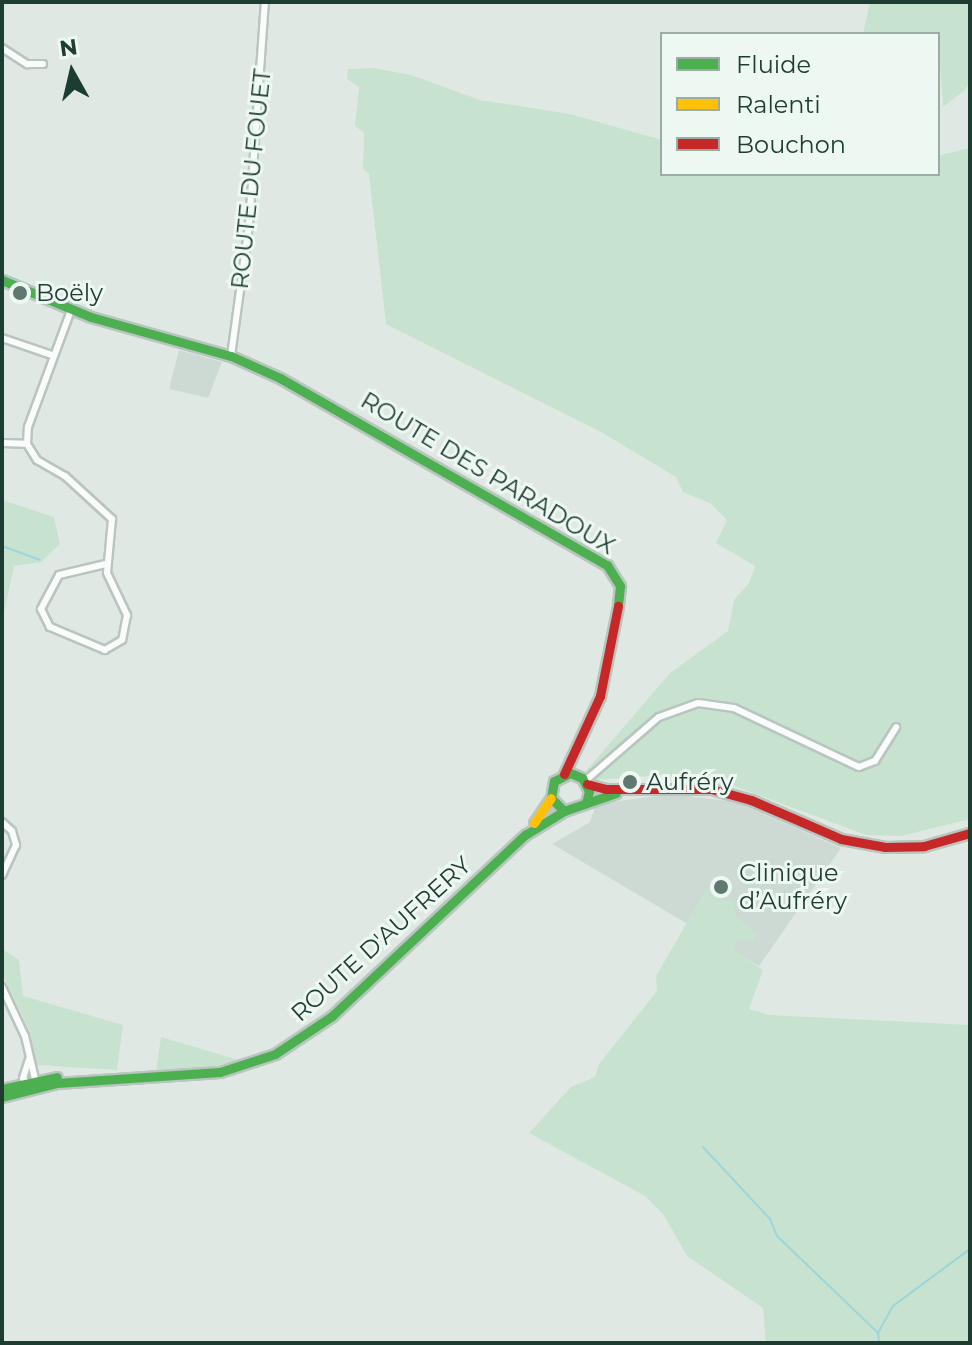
<!DOCTYPE html>
<meta charset="utf-8">
<style>
body{margin:0}
#map{position:relative;width:972px;height:1345px;overflow:hidden;background:#e0e8e4;font-family:Montserrat,sans-serif}
div>[style]{position:absolute}
.built>*{inset:0;background:#cddad4}
.green>*{inset:0;background:#c7e3cf}
.stream>*{height:2px;margin:-1px;padding:0 1px;transform-origin:1px;border-radius:1px;background:#9bd6dc}
.roads{filter:drop-shadow(2px 0 #b9c5bf) drop-shadow(-2px 0 #b9c5bf) drop-shadow(0 2px #b9c5bf) drop-shadow(0 -2px #b9c5bf)}
.street>*{height:6px;margin:-3px;padding:0 3px;transform-origin:3px;border-radius:3px;background:#fafcfb}
.fast>*{height:9px;margin:-4.5px;padding:0 4.5px;transform-origin:4.5px;border-radius:4.5px;background:#4caf50}
.slow>*{height:9px;margin:-4.5px;padding:0 4.5px;transform-origin:4.5px;border-radius:4.5px;background:#ffc107}
.jam>*{height:9px;margin:-4.5px;padding:0 4.5px;transform-origin:4.5px;border-radius:4.5px;background:#c62828}
.dots>*{width:22px;height:22px;translate:-50% -50%;box-sizing:border-box;border:4px solid #eef8f2;border-radius:50%}
span{translate:-50% -50%;white-space:nowrap;text-align:center;line-height:1.15;-webkit-text-stroke:6px #eef8f2;paint-order:stroke}
.street-label{font-size:24px;color:#1d3c32}
.poi-label{font-size:24px;color:#1d3c32}
.left{translate:0 -50%;text-align:left}
.frame{position:absolute;inset:0;border:4px solid #1d3c32;pointer-events:none}
.legend{position:absolute;left:660px;top:32px;width:280px;height:144px;box-sizing:border-box;background:#eef8f2;border:2px solid #9aada5;margin:0;padding:10px 14px;list-style:none;font-size:24px;color:#1d3c32}
.legend li{display:flex;align-items:center;gap:16px;height:40px}
.legend b{width:40px;border:2px solid #9aada5}
.north{position:absolute;left:32px;top:32px;width:80px;height:80px;-webkit-text-stroke:6px #eef8f2;paint-order:stroke;rotate:352deg;font-size:22px;font-weight:700;line-height:32px;text-align:center;color:#1d3c32}
.north::after{content:'';display:block;margin:auto;width:28px;height:36px;background:#1d3c32;clip-path:polygon(50% 0,100% 100%,50% 72%,0 100%)}
</style>
<div id="map">
<div class="built">
<div style="clip-path:polygon(179px 350px,222px 362px,208px 398px,169px 389px)"></div>
<div style="clip-path:polygon(671px 794px,736px 802px,841px 848px,759px 966px,552px 844px,590px 822px,596px 804px)"></div>
</div>
<div class="green">
<div style="clip-path:polygon(870px 2px,970px 2px,970px 81px,965px 90px,943px 107px,938px 34px,863px 34px)"></div>
<div style="clip-path:polygon(373px 68px,411px 75px,480px 100px,570px 114px,662px 140px,662px 174px,938px 174px,938px 156px,970px 148px,970px 819px,901px 836px,866px 835px,726px 783px,660px 775px,595px 780px,586px 771px,670px 673px,728px 631px,734px 600px,749px 583px,755px 566px,716px 543px,727px 520px,710px 503px,683px 492px,676px 477px,601px 432px,386px 324px,369px 174px,363px 169px,364px 133px,355px 126px,359px 87px,347px 79px,348px 69px)"></div>
<div style="clip-path:polygon(2px 500px,54px 517px,60px 544px,41px 562px,14px 566px,2px 622px)"></div>
<div style="clip-path:polygon(707px 888px,722px 900px,733px 900px,736px 917px,756px 932px,754px 941px,738px 940px,733px 950px,763px 970px,749px 1009px,769px 1015px,970px 1025px,970px 1343px,766px 1343px,763px 1308px,687px 1256px,663px 1214px,645px 1196px,529px 1133px,571px 1087px,595px 1077px,599px 1064px,657px 991px,656px 976px)"></div>
<div style="clip-path:polygon(2px 949px,19px 960px,23px 996px,123px 1025px,117px 1070px,37px 1065px,30px 1032px,2px 973px)"></div>
<div style="clip-path:polygon(161px 1037px,239px 1060px,196px 1071px,156px 1071px)"></div>
</div>
<div class="stream">
<div style="left:2px;top:546px;width:40px;rotate:20.2deg"></div>
<div style="left:703px;top:1147px;width:98px;rotate:47.1deg"></div>
<div style="left:770px;top:1219px;width:18px;rotate:68deg"></div>
<div style="left:777px;top:1236px;width:140px;rotate:43.8deg"></div>
<div style="left:878px;top:1333px;width:10px;rotate:84deg"></div>
<div style="left:878px;top:1333px;width:31px;rotate:-61deg"></div>
<div style="left:893px;top:1306px;width:96px;rotate:-36.5deg"></div>
</div>
<div class="roads">
<div class="street">
<div style="left:2px;top:48px;width:30px;rotate:33deg"></div>
<div style="left:27px;top:64px;width:16px"></div>
<div style="left:2px;top:338px;width:53px;rotate:18.8deg"></div>
<div style="left:231px;top:356px;width:133px;rotate:-82.2deg"></div>
<div style="left:249px;top:224px;width:223px;rotate:-85.9deg"></div>
<div style="left:2px;top:443px;width:25px;rotate:2deg"></div>
<div style="left:27px;top:444px;width:19px;rotate:58deg"></div>
<div style="left:37px;top:460px;width:32px;rotate:30deg"></div>
<div style="left:65px;top:476px;width:64px;rotate:42.5deg"></div>
<div style="left:112px;top:519px;width:54px;rotate:95.3deg"></div>
<div style="left:107px;top:573px;width:47px;rotate:64.5deg"></div>
<div style="left:127px;top:615px;width:25px;rotate:101deg"></div>
<div style="left:122px;top:640px;width:20px;rotate:150deg"></div>
<div style="left:105px;top:650px;width:60px;rotate:-157.3deg"></div>
<div style="left:50px;top:627px;width:20px;rotate:-117deg"></div>
<div style="left:41px;top:609px;width:38px;rotate:-62deg"></div>
<div style="left:59px;top:575px;width:48px;rotate:-13.2deg"></div>
<div style="left:27px;top:444px;width:17px;rotate:-87deg"></div>
<div style="left:28px;top:427px;width:125px;rotate:-69.8deg"></div>
<div style="left:585px;top:781px;width:98px;rotate:-40.9deg"></div>
<div style="left:659px;top:717px;width:41px;rotate:-19.7deg"></div>
<div style="left:698px;top:703px;width:36px;rotate:8deg"></div>
<div style="left:734px;top:708px;width:138px;rotate:25.3deg"></div>
<div style="left:859px;top:767px;width:17px;rotate:-21deg"></div>
<div style="left:875px;top:761px;width:40px;rotate:-58deg"></div>
<div style="left:2px;top:822px;width:13px;rotate:42deg"></div>
<div style="left:12px;top:831px;width:15px;rotate:74deg"></div>
<div style="left:16px;top:845px;width:33px;rotate:115deg"></div>
<div style="left:2px;top:987px;width:54px;rotate:64.9deg"></div>
<div style="left:25px;top:1036px;width:44px;rotate:76.9deg"></div>
<div style="left:35px;top:1079px;width:9px;rotate:122deg"></div>
<div style="left:30px;top:1087px;width:11px;rotate:-128deg"></div>
<div style="left:23px;top:1078px;width:19px;rotate:-72deg"></div>
</div>
<div class="fast">
<div style="left:2px;top:280px;width:96px;rotate:22.6deg"></div>
<div style="left:91px;top:317px;width:145px;rotate:15.6deg"></div>
<div style="left:231px;top:356px;width:54px;rotate:24.2deg"></div>
<div style="left:280px;top:378px;width:377px;rotate:29.8deg"></div>
<div style="left:607px;top:565px;width:25px;rotate:58deg"></div>
<div style="left:620px;top:586px;width:20px;rotate:96deg"></div>
<div style="left:586px;top:803px;width:12px;rotate:-76deg"></div>
<div style="left:589px;top:791px;width:15px;rotate:-118deg"></div>
<div style="left:582px;top:778px;width:13px;rotate:-157deg"></div>
<div style="left:570px;top:773px;width:18px;rotate:153deg"></div>
<div style="left:554px;top:781px;width:17px;rotate:100deg"></div>
<div style="left:551px;top:798px;width:18px;rotate:45deg"></div>
<div style="left:564px;top:811px;width:55px;rotate:-19.1deg"></div>
<div style="left:2px;top:1089px;width:56px;rotate:-12.3deg"></div>
<div style="left:2px;top:1097px;width:57px;rotate:-14.3deg"></div>
<div style="left:57px;top:1083px;width:163px;rotate:-3.9deg"></div>
<div style="left:220px;top:1072px;width:58px;rotate:-18.1deg"></div>
<div style="left:275px;top:1054px;width:69px;rotate:-33.7deg"></div>
<div style="left:332px;top:1016px;width:265px;rotate:-43.2deg"></div>
<div style="left:525px;top:835px;width:46px;rotate:-31.6deg"></div>
</div>
<div class="slow">
<div style="left:534px;top:823px;width:30px;rotate:-56deg"></div>
</div>
<div class="jam">
<div style="left:564px;top:774px;width:86px;rotate:-65.2deg"></div>
<div style="left:600px;top:696px;width:92px;rotate:-78.7deg"></div>
<div style="left:587px;top:784px;width:20px;rotate:15deg"></div>
<div style="left:606px;top:789px;width:105px"></div>
<div style="left:711px;top:789px;width:41px;rotate:15.4deg"></div>
<div style="left:751px;top:800px;width:98px;rotate:23.4deg"></div>
<div style="left:841px;top:839px;width:45px;rotate:10.3deg"></div>
<div style="left:885px;top:847px;width:39px;rotate:-1deg"></div>
<div style="left:924px;top:846px;width:48px;rotate:-15.8deg"></div>
</div>
</div>
<div class="dots">
<div style="left:20px;top:293px;background:#617870"></div>
<div style="left:630px;top:782px;background:#617870"></div>
<div style="left:721px;top:887px;background:#617870"></div>
</div>
<div class="street-label">
<span style="left:251px;top:179px;rotate:-84deg">ROUTE DU FOUET</span>
<span style="left:488px;top:473px;rotate:31deg">ROUTE DES PARADOUX</span>
<span style="left:381px;top:939px;rotate:-42deg">ROUTE D'AUFRERY</span>
</div>
<div class="poi-label">
<span class="left" style="left:36px;top:293px">Boëly</span>
<span class="left" style="left:646px;top:782px">Aufréry</span>
<span class="left" style="left:739px;top:887px">Clinique<br>d’Aufréry</span>
</div>
<div class="frame"></div>
<ul class="legend">
<li><b style="height:10px;background:#4caf50"></b>Fluide</li>
<li><b style="height:10px;background:#ffc107"></b>Ralenti</li>
<li><b style="height:10px;background:#c62828"></b>Bouchon</li>
</ul>
<div class="north">N</div>
</div>
